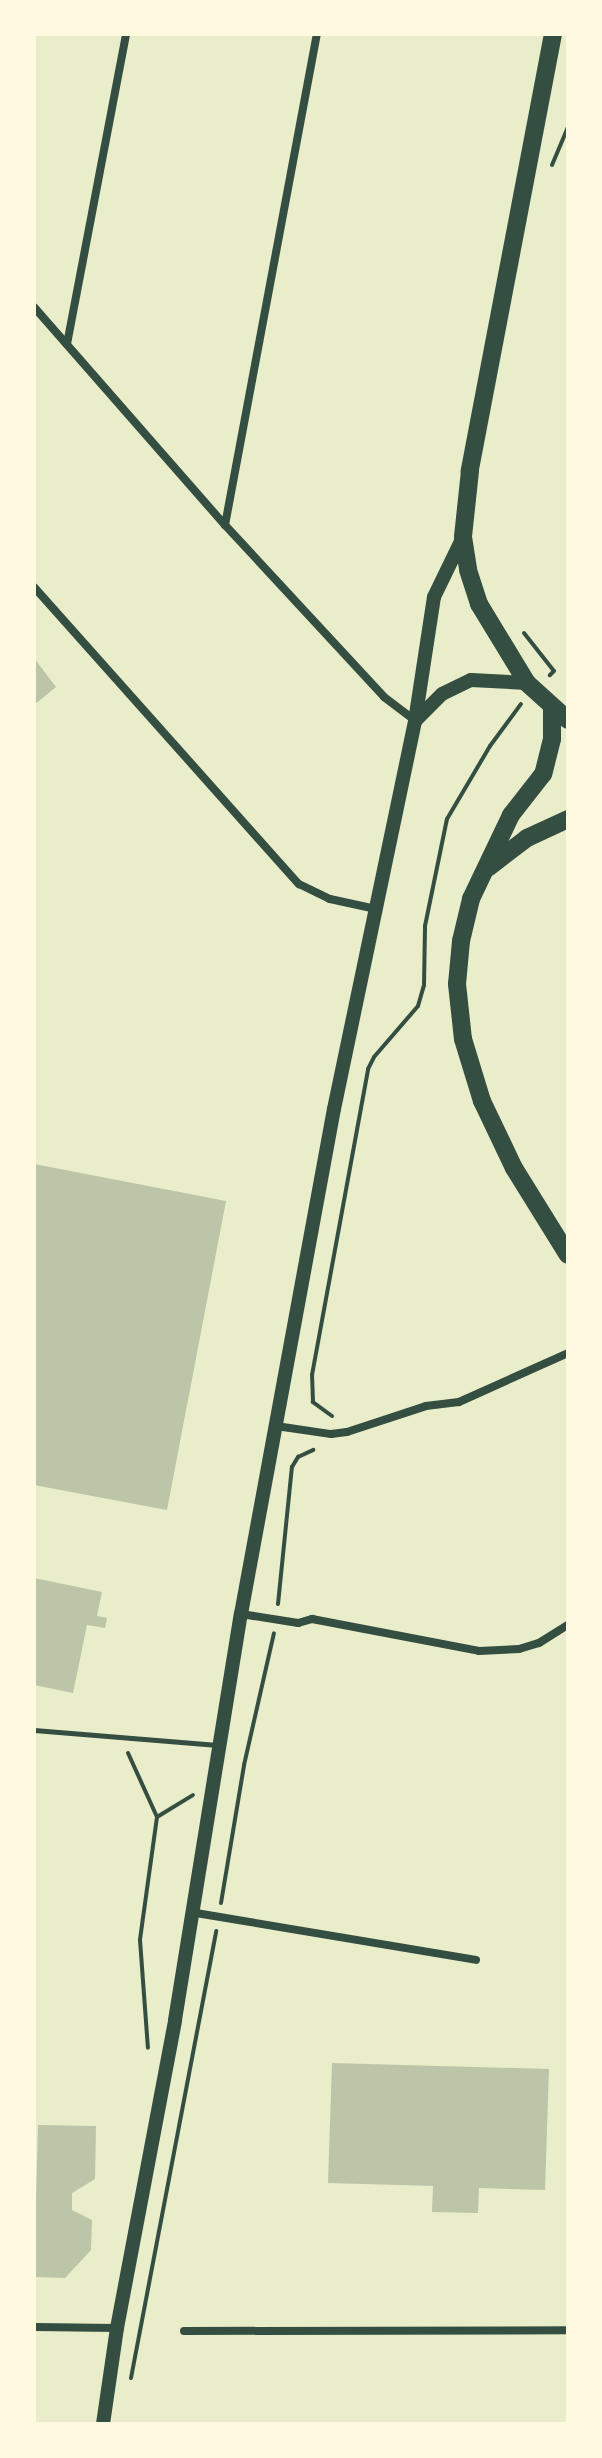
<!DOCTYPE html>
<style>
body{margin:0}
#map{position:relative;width:602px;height:2458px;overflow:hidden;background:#e9edc9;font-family:Barlow,sans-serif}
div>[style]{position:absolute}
.building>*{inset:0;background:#bcc5a7}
.path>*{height:4px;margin:-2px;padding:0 2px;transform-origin:2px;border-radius:2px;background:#344e41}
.service>*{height:5px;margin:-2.5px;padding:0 2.5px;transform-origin:2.5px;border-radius:2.5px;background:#344e41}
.minor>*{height:8px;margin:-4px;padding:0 4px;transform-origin:4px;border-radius:4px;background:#344e41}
.secondary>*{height:14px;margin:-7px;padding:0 7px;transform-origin:7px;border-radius:7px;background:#344e41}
.trunk>*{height:18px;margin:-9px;padding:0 9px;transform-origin:9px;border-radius:9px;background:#344e41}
span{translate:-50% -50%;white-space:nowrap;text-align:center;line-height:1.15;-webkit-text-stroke:6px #fefae0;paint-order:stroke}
.frame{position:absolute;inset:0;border:36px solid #fefae0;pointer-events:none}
</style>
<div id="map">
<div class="building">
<div style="clip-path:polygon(34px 658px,56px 687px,34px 705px)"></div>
<div style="clip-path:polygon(34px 1164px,226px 1201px,167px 1510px,34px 1485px)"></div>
<div style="clip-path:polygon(34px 1578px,102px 1592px,97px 1616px,107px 1618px,105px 1628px,87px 1625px,73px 1693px,34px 1685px)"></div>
<div style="clip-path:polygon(332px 2063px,549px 2069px,545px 2190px,479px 2188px,478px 2213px,432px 2212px,433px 2186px,328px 2183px)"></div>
<div style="clip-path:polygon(38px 2125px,96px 2126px,95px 2179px,72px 2193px,72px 2210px,92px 2220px,91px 2250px,65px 2278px,34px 2277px)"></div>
</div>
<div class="path">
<div style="left:552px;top:165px;width:41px;rotate:-67.2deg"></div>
<div style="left:524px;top:633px;width:48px;rotate:51.7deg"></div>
<div style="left:554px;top:671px;width:6px;rotate:135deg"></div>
<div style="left:332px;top:1416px;width:24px;rotate:-144deg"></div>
<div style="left:313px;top:1402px;width:27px;rotate:-92deg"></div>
<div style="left:312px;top:1375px;width:311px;rotate:-79.6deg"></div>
<div style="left:368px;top:1069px;width:13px;rotate:-63deg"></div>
<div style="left:374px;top:1057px;width:67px;rotate:-49.2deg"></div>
<div style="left:418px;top:1006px;width:22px;rotate:-74deg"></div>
<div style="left:424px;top:985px;width:59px;rotate:-89deg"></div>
<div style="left:425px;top:926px;width:109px;rotate:-78.4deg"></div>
<div style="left:447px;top:819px;width:85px;rotate:-59.5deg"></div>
<div style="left:490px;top:746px;width:52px;rotate:-53.6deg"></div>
<div style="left:278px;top:1604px;width:138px;rotate:-84.2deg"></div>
<div style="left:292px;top:1467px;width:12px;rotate:-59deg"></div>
<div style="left:298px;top:1457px;width:17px;rotate:-25deg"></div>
<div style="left:128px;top:1753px;width:70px;rotate:65.6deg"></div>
<div style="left:157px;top:1817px;width:124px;rotate:97.9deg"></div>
<div style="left:140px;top:1940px;width:108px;rotate:85.8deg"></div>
<div style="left:157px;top:1817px;width:42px;rotate:-31.4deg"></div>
<div style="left:221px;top:1903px;width:140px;rotate:-80.5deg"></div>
<div style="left:244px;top:1765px;width:135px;rotate:-77.2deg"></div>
<div style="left:131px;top:2378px;width:455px;rotate:-79.2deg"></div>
</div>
<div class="service">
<div style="left:34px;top:1730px;width:184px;rotate:4.7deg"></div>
</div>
<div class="minor">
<div style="left:34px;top:307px;width:290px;rotate:48.8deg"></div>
<div style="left:225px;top:525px;width:234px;rotate:47.2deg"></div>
<div style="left:384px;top:697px;width:39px;rotate:37deg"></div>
<div style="left:67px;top:344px;width:316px;rotate:-79.2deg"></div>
<div style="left:225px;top:525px;width:500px;rotate:-79.4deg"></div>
<div style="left:34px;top:587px;width:398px;rotate:48.3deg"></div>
<div style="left:299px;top:884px;width:34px;rotate:26deg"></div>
<div style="left:330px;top:899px;width:47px;rotate:12.3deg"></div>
<div style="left:276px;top:1426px;width:56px;rotate:8.3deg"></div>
<div style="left:331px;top:1434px;width:16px;rotate:-7deg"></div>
<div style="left:347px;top:1432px;width:83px;rotate:-18.2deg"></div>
<div style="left:426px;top:1406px;width:33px;rotate:-7deg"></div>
<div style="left:459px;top:1402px;width:120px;rotate:-24.2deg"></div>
<div style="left:241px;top:1614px;width:58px;rotate:9deg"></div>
<div style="left:298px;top:1623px;width:15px;rotate:-16deg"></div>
<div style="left:312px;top:1619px;width:170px;rotate:10.8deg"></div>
<div style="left:479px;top:1651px;width:40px;rotate:-2.9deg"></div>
<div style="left:519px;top:1649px;width:21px;rotate:-17deg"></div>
<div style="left:539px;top:1643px;width:34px;rotate:-32deg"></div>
<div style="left:190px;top:1912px;width:290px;rotate:9.5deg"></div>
<div style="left:34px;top:2327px;width:83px;rotate:0.7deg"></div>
<div style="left:184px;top:2331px;width:384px;rotate:-0.1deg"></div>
</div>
<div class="secondary">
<div style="left:415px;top:721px;width:38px;rotate:-45deg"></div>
<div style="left:442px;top:694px;width:32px;rotate:-26deg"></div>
<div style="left:471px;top:680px;width:56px;rotate:3.1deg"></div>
<div style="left:103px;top:2424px;width:97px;rotate:-81.7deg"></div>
<div style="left:117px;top:2328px;width:313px;rotate:-79.3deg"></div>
<div style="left:175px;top:2020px;width:411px;rotate:-80.8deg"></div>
<div style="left:241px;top:1614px;width:513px;rotate:-79.57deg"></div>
<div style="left:334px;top:1109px;width:396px;rotate:-78.2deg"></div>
<div style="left:415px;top:721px;width:125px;rotate:-81.3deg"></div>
<div style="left:434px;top:597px;width:67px;rotate:-64.2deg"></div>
</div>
<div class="trunk">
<div style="left:553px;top:34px;width:445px;rotate:100.8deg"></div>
<div style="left:470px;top:471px;width:66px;rotate:96.1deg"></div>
<div style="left:463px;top:537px;width:33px;rotate:81deg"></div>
<div style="left:468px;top:570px;width:36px;rotate:72deg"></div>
<div style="left:479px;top:604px;width:92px;rotate:58.7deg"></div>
<div style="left:527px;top:683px;width:55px;rotate:42.1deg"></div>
<div style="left:552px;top:708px;width:31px;rotate:90deg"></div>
<div style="left:552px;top:739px;width:36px;rotate:104deg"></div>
<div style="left:543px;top:774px;width:52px;rotate:128deg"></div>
<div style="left:511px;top:815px;width:93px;rotate:115.5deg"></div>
<div style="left:471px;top:899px;width:43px;rotate:103.4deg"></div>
<div style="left:461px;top:941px;width:43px;rotate:95.3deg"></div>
<div style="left:457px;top:984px;width:55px;rotate:83.8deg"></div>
<div style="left:463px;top:1039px;width:65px;rotate:73deg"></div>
<div style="left:482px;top:1101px;width:74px;rotate:64.5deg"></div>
<div style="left:514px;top:1168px;width:102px;rotate:58.2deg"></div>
<div style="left:489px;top:867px;width:48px;rotate:-37.3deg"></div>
<div style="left:527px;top:838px;width:45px;rotate:-24.9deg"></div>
</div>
<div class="frame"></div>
</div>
